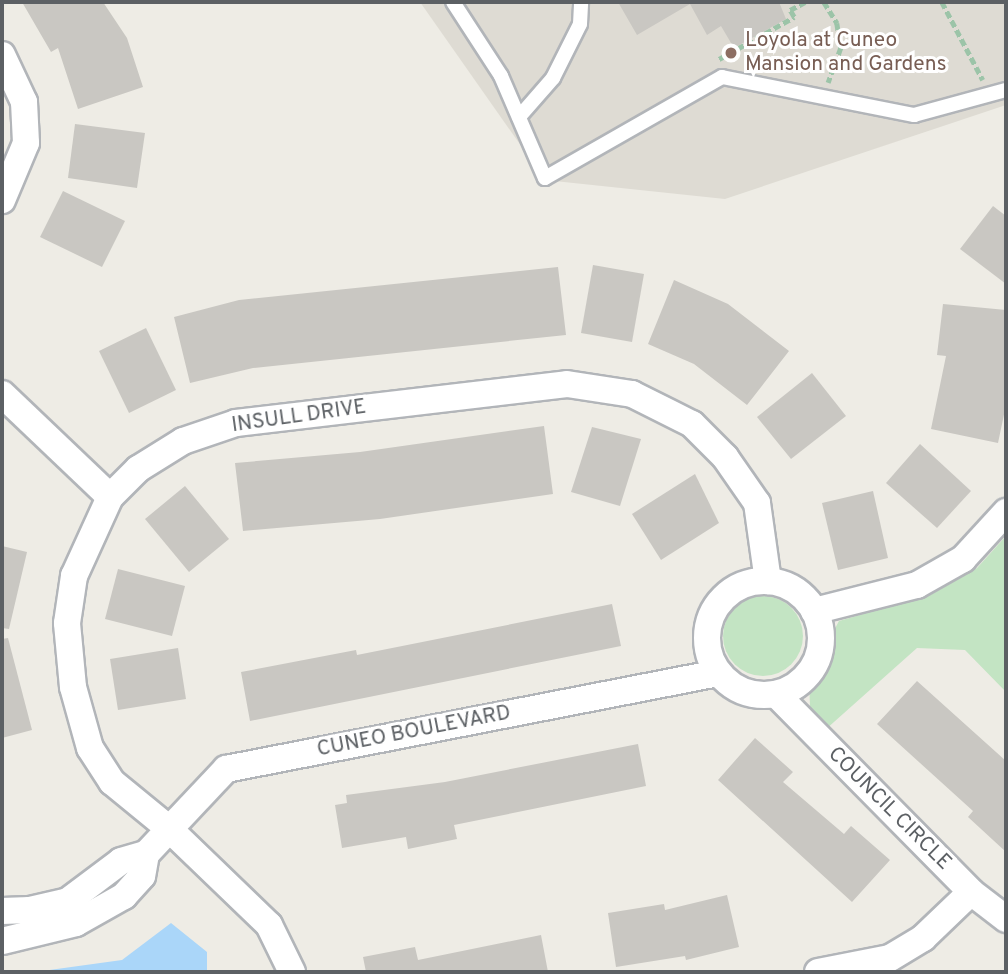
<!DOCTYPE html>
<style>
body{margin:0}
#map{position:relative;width:1008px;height:974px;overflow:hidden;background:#eeece5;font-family:Overpass,sans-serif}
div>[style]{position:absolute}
.education>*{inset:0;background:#dedbd3}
.green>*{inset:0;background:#c3e4c3}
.round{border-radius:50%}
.water>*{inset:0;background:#aad6f9}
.building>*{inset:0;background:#c9c7c2}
.path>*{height:4.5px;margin-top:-2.25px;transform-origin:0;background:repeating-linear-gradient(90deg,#9cc4a8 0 7px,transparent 0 10.5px)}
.roads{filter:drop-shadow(2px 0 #b2b5b9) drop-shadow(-2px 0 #b2b5b9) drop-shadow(0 2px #b2b5b9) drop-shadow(0 -2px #b2b5b9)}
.lane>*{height:14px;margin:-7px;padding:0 7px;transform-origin:7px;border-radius:7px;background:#fff}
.street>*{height:26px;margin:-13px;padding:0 13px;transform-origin:13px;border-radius:13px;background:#fff}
.street>.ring{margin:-13px;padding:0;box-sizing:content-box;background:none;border:26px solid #fff;border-radius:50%}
.dots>*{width:19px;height:19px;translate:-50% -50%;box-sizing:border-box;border:4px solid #fff;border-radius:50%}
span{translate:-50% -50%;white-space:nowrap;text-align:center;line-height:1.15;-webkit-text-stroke:6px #fff;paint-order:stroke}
.education-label{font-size:21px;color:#785e54}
.left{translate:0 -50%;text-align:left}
.street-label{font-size:21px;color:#5c6064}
.frame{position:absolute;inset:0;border:4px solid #5c6064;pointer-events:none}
</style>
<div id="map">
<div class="education">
<div style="clip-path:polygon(420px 2px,1006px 2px,1006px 105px,725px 199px,545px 180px)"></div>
</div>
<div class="green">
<div style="clip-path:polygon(1006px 536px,1006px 692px,965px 650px,917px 648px,825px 730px,810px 707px,809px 677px,839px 621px,932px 594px,977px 568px)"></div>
<div class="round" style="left:723px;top:596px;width:80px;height:80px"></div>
</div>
<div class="water">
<div style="clip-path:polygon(171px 923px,207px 952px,207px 972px,35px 972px,122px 960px)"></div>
</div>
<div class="building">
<div style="clip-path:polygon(22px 2px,103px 2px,127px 38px,143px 87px,78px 109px,58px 48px,51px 52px)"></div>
<div style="clip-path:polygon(618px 2px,779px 2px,786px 19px,734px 48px,721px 26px,707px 35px,690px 4px,637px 35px)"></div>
<div style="clip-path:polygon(75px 124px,145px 133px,137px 188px,68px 178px)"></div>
<div style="clip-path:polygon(63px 191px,125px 221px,102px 267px,40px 237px)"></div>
<div style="clip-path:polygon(993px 206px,1006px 216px,1006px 284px,960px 249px)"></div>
<div style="clip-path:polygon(593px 265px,644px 274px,632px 342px,581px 333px)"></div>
<div style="clip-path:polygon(558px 267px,566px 335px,253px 368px,190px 383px,174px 317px,239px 300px)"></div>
<div style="clip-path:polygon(674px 280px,728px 304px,789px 351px,747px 405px,694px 364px,648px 344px)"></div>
<div style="clip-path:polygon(943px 304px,1006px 310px,1006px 405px,998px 443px,931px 429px,946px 356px,937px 355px)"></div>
<div style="clip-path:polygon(146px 328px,176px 390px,129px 413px,99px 351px)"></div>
<div style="clip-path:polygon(812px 373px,846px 416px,791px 459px,757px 417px)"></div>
<div style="clip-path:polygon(544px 426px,553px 494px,380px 519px,243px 531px,235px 463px,360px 452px)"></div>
<div style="clip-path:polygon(592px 427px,641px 439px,620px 506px,571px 492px)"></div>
<div style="clip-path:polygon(920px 444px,971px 491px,937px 528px,886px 483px)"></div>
<div style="clip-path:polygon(695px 474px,719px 523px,661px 560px,632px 514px)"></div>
<div style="clip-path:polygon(185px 486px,229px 539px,189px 572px,145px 519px)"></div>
<div style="clip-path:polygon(873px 491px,888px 558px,838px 570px,822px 503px)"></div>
<div style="clip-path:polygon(2px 546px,27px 552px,9px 629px,2px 628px)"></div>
<div style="clip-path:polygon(118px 569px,185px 586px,172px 636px,105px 619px)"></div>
<div style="clip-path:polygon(612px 604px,621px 646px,250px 721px,241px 672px,356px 650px,357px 655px)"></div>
<div style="clip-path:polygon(8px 638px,32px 730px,2px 738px,2px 639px)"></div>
<div style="clip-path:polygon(178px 648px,186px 699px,118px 710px,110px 659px)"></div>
<div style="clip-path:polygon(917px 681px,1006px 761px,1006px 852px,968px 817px,973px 811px,877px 724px)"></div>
<div style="clip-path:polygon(755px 738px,793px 772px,783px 782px,844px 834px,851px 826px,890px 860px,852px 902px,718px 780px)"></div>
<div style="clip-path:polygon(638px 744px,646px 786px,454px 825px,457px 839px,408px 849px,406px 837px,342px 848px,335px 805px,347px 803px,346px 795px,445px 782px)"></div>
<div style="clip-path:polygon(727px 895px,739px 947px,686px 960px,685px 956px,616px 967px,608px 913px,664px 904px,665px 910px)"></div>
<div style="clip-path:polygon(541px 935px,548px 972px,366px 972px,363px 957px,415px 947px,418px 960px)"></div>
</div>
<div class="path">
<div style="left:824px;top:2px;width:25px;rotate:58deg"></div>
<div style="left:837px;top:23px;width:25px;rotate:81deg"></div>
<div style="left:841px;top:48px;width:37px;rotate:110deg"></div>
<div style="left:942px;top:2px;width:88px;rotate:62.3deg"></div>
<div style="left:719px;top:59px;width:86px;rotate:-29.2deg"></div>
<div style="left:794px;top:17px;width:8px;rotate:-120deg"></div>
<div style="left:790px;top:10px;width:17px;rotate:-28deg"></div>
</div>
<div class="roads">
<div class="lane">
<div style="left:453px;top:2px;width:88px;rotate:57deg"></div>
<div style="left:501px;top:76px;width:111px;rotate:66.7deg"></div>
<div style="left:545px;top:178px;width:204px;rotate:-29.7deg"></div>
<div style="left:722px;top:77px;width:196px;rotate:11.2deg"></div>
<div style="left:914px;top:115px;width:95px;rotate:-15.2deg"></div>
<div style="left:519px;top:117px;width:52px;rotate:-48.9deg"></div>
<div style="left:553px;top:78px;width:60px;rotate:-63.4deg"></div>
<div style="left:580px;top:24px;width:22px;rotate:-87deg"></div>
</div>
<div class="street">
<div style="left:2px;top:55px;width:52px;rotate:64.9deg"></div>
<div style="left:24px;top:102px;width:41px;rotate:87.2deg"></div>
<div style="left:26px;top:143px;width:62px;rotate:112.8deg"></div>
<div style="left:2px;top:394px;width:149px;rotate:43.6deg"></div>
<div class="ring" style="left:707px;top:581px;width:88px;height:88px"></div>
<div style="left:814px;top:611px;width:106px;rotate:-14.2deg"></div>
<div style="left:917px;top:585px;width:53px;rotate:-29.5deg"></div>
<div style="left:963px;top:559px;width:64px;rotate:-47.5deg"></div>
<div style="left:776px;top:694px;width:278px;rotate:45.4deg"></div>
<div style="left:971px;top:892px;width:44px;rotate:37.6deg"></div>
<div style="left:146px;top:854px;width:117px;rotate:-46.7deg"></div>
<div style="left:226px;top:769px;width:501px;rotate:-11.04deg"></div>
<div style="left:2px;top:911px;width:28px;rotate:-2deg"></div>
<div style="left:30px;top:910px;width:39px;rotate:-13deg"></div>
<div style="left:68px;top:901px;width:66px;rotate:-37deg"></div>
<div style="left:121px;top:861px;width:26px;rotate:-16deg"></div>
<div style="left:146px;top:854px;width:22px;rotate:100deg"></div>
<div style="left:142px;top:876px;width:27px;rotate:132deg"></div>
<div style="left:124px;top:896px;width:55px;rotate:150.6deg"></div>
<div style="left:76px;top:923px;width:76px;rotate:166.3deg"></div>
<div style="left:292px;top:972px;width:52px;rotate:-116.1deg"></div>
<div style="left:269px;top:925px;width:141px;rotate:-136.1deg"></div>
<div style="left:167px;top:827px;width:71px;rotate:-140.7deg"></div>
<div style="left:112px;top:782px;width:40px;rotate:-122.9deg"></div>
<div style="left:90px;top:748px;width:63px;rotate:-105.6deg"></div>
<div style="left:73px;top:687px;width:64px;rotate:-95.4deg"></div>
<div style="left:67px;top:623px;width:48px;rotate:-81.5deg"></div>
<div style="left:74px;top:576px;width:87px;rotate:-65.5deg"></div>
<div style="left:110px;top:497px;width:40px;rotate:-45deg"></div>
<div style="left:138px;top:469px;width:53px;rotate:-31.9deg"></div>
<div style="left:183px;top:441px;width:56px;rotate:-18.8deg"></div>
<div style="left:236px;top:423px;width:333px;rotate:-6.7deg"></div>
<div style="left:567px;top:384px;width:66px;rotate:8.7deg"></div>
<div style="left:632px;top:394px;width:67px;rotate:26.6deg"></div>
<div style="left:692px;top:424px;width:47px;rotate:45deg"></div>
<div style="left:725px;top:457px;width:56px;rotate:55.2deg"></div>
<div style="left:757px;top:503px;width:79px;rotate:82deg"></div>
<div style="left:818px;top:972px;width:73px;rotate:-11deg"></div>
<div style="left:890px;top:958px;width:39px;rotate:-31deg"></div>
<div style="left:923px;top:938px;width:66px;rotate:-43.8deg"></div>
</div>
</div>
<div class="dots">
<div style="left:731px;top:53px;background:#8d6e63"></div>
</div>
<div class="education-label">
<span class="left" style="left:745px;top:53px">Loyola at Cuneo<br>Mansion and Gardens</span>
</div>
<div class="street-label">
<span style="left:299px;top:417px;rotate:-8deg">INSULL DRIVE</span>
<span style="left:414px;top:732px;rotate:-11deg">CUNEO BOULEVARD</span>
<span style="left:889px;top:809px;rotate:45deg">COUNCIL CIRCLE</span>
</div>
<div class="frame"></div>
</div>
